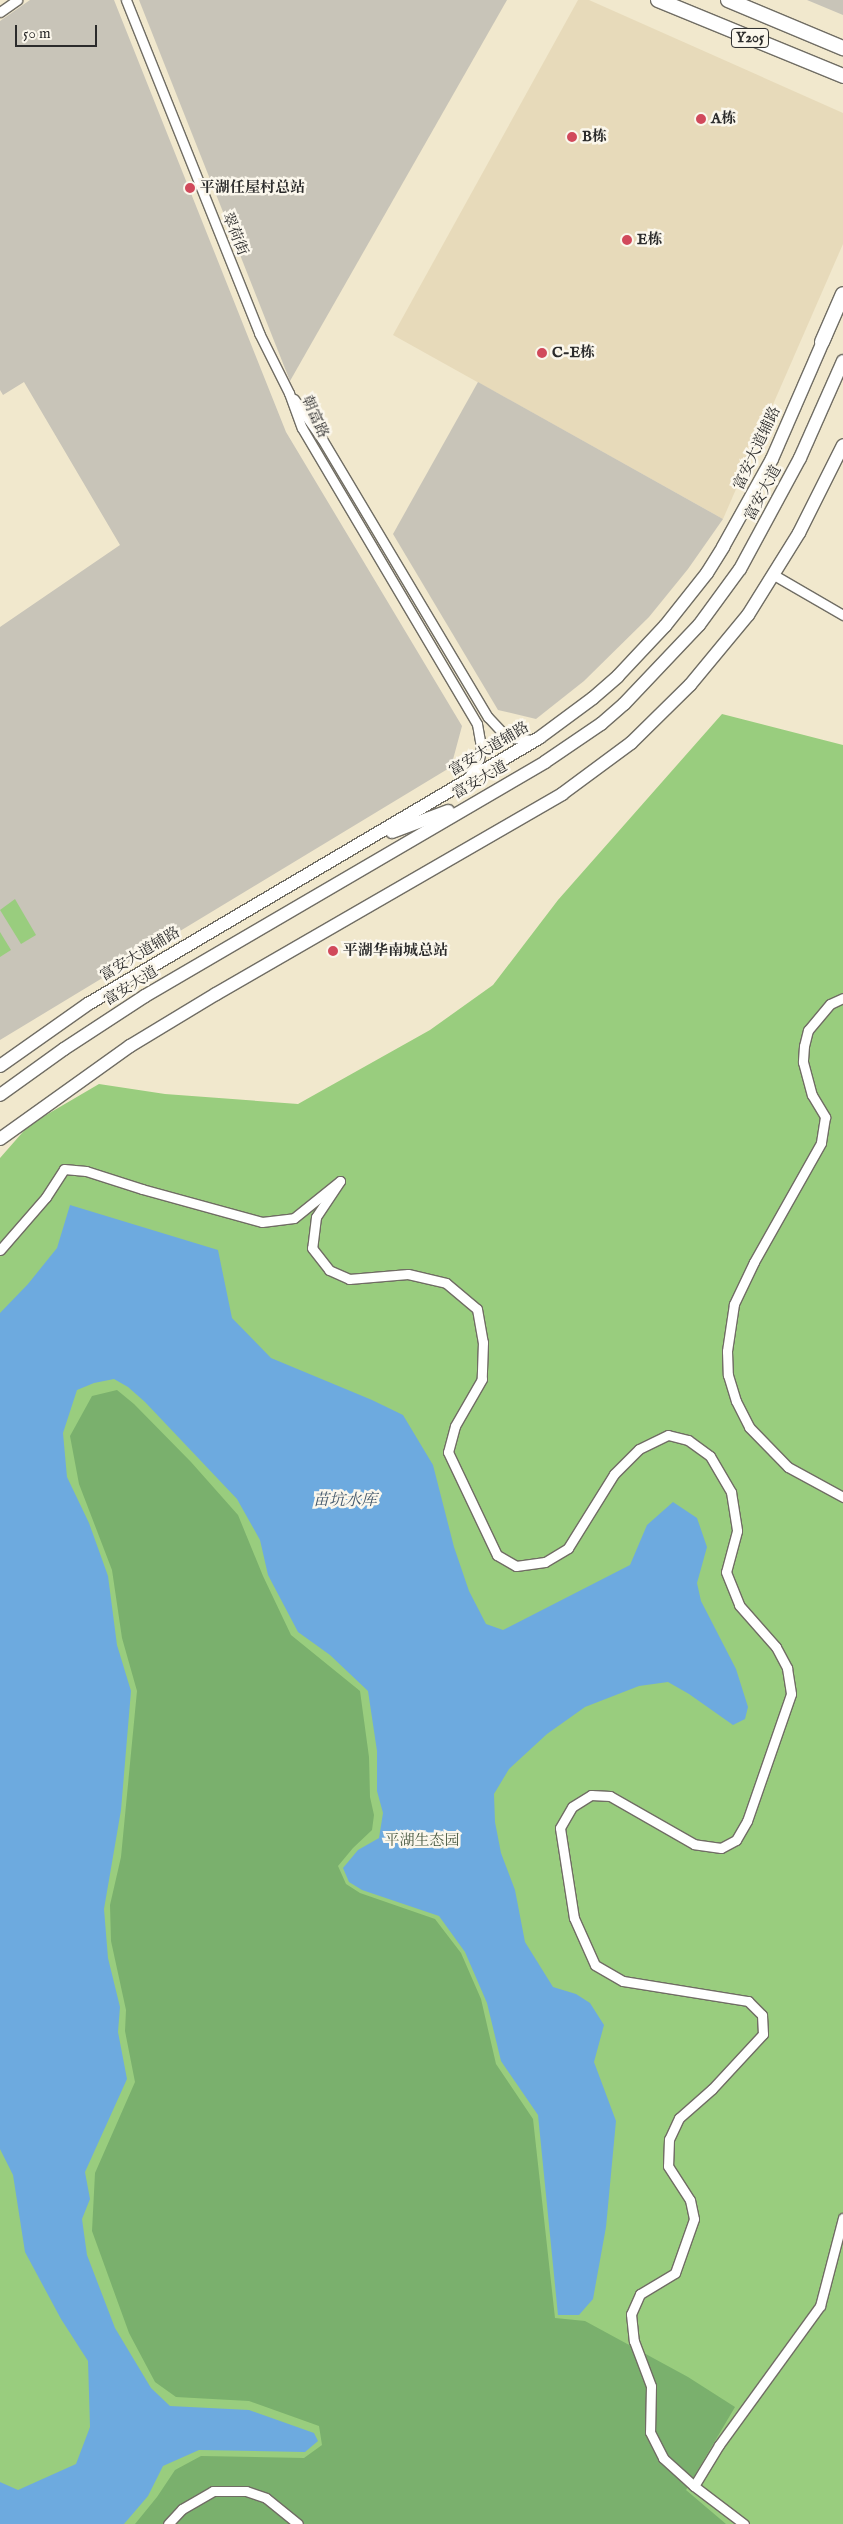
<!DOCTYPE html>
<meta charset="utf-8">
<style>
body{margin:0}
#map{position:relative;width:843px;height:2524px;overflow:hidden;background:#f1e8cd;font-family:"IM FELL English","Noto Serif SC",serif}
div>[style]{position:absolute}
.built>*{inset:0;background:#e7daba}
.industrial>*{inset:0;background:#c8c4b8}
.green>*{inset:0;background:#99cd7e}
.forest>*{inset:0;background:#7ab06d}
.water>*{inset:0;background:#6daadf}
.roads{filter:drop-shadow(1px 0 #706d64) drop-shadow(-1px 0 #706d64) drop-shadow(0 1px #706d64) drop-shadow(0 -1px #706d64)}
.minor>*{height:9px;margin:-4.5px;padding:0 4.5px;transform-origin:4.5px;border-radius:4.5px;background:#fff}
.secondary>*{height:12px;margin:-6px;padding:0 6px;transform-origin:6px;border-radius:6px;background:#fff}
.primary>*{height:14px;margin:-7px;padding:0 7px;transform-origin:7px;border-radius:7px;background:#fff}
.dots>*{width:14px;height:14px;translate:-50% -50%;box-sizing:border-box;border:2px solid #fbf7ec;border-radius:50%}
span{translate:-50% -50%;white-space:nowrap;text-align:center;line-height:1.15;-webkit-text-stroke:5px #fbf7ec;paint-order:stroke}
.shield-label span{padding:1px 4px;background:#fbf7ec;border:1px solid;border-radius:4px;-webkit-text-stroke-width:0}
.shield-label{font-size:14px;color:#2b2b2b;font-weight:700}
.poi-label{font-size:15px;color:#2b2b2b;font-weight:700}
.left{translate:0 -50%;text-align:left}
.street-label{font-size:15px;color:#2b2b2b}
.park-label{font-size:15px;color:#4c5c44}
.water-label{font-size:16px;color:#42576a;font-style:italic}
.scale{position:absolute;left:15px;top:25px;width:82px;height:22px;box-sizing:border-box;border:2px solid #2b2b2b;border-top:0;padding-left:6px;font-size:15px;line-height:18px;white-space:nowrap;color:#2b2b2b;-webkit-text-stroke:4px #fbf7ec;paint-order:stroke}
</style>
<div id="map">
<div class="built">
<div style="clip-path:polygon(578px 0,589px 0,843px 113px,843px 244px,723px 519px,393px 335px)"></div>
</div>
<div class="industrial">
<div style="clip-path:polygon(30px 0,114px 0,286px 432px,462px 726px,451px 767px,0 1040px,0 627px,120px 545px,24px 382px,3px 395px,0 390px,0 21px)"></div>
<div style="clip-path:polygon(139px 0,507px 0,290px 381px)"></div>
<div style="clip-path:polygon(807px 0,843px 0,843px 15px)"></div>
<div style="clip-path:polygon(478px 382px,723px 519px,688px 569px,649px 617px,584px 681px,536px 719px,498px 710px,393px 534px)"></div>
</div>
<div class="green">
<div style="clip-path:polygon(722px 714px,843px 745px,843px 2524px,0 2524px,0 1158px,29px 1125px,99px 1084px,165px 1094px,298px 1104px,430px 1030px,493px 985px,558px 900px)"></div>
<div style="clip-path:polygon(15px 899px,36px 935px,21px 944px,0 910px)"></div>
<div style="clip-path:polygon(0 932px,11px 950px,0 957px)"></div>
</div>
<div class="forest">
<div style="clip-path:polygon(117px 1390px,134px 1404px,191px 1462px,238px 1515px,263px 1576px,291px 1635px,360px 1691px,369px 1757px,370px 1797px,374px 1815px,372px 1830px,353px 1848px,338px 1866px,346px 1884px,360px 1893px,435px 1919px,461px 1953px,481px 1999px,496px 2064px,533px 2119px,555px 2318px,585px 2321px,688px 2377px,735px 2407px,686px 2490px,726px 2524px,135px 2524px,157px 2497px,175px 2470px,201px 2456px,304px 2458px,322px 2445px,319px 2426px,249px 2401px,176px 2397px,155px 2382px,129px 2333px,92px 2231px,95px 2173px,135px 2082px,125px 2031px,126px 2010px,111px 1941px,110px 1905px,121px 1857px,137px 1691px,122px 1638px,112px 1570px,79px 1484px,70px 1436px,92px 1396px)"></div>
</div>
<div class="water">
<div style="clip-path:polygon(70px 1205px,218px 1250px,232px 1318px,271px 1358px,372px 1400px,403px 1415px,433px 1465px,454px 1547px,469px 1591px,486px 1624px,503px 1630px,630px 1565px,647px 1525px,673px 1502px,697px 1518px,707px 1547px,697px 1583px,701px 1601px,736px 1669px,748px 1707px,745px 1719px,733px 1725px,689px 1694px,668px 1682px,639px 1686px,585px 1707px,547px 1734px,509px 1769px,494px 1794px,495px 1822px,501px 1853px,515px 1890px,525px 1942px,553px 1987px,576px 1994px,590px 2003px,604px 2025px,594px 2062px,616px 2121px,606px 2227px,593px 2299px,579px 2315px,558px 2315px,538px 2115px,501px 2061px,487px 2003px,465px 1952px,439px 1916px,362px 1890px,349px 1882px,343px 1868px,358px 1850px,379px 1838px,383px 1813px,377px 1791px,377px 1751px,368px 1691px,330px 1655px,298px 1632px,268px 1575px,260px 1540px,237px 1499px,145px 1402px,128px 1387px,114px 1379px,94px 1383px,77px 1390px,63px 1433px,67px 1477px,89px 1523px,108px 1576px,117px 1645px,131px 1691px,121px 1810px,104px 1909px,108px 1958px,120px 2007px,118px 2032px,127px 2079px,85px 2172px,90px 2199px,82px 2219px,87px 2255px,115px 2328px,151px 2388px,170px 2406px,249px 2410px,314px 2433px,318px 2441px,305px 2452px,199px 2450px,163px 2466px,148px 2496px,124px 2524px,0 2524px,0 2482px,18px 2490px,76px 2464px,90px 2427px,88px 2361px,61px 2319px,25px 2252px,13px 2175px,0 2149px,0 1313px,28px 1284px,57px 1248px)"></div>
</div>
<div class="roads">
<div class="minor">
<div style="left:126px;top:0;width:359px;rotate:68.2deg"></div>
<div style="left:259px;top:333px;width:67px;rotate:63.4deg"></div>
<div style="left:289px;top:393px;width:37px;rotate:70deg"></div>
<div style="left:302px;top:428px;width:344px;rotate:59.4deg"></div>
<div style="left:477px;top:724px;width:23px;rotate:80deg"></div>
<div style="left:481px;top:747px;width:12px;rotate:99deg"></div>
<div style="left:479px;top:759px;width:22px;rotate:120deg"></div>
<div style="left:0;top:12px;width:21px;rotate:-35deg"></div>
<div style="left:294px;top:399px;width:49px;rotate:55deg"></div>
<div style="left:322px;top:439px;width:324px;rotate:59.2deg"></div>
<div style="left:488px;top:717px;width:22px;rotate:47deg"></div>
<div style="left:503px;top:733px;width:11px;rotate:27deg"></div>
<div style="left:513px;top:738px;width:20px;rotate:6deg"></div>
<div style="left:774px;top:575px;width:80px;rotate:30.1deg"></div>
<div style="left:843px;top:998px;width:14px;rotate:155deg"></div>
<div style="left:830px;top:1004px;width:34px;rotate:130deg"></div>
<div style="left:808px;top:1030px;width:16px;rotate:104deg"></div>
<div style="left:804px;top:1046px;width:16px;rotate:94deg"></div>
<div style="left:803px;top:1062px;width:34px;rotate:75deg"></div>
<div style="left:812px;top:1095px;width:26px;rotate:59deg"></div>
<div style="left:825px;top:1117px;width:26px;rotate:99deg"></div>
<div style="left:821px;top:1143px;width:137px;rotate:119.4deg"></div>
<div style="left:754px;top:1262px;width:47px;rotate:115.5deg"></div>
<div style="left:734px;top:1304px;width:48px;rotate:98.5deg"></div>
<div style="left:727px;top:1351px;width:24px;rotate:88deg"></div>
<div style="left:728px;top:1375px;width:27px;rotate:73deg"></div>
<div style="left:736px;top:1401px;width:29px;rotate:63deg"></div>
<div style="left:749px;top:1427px;width:56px;rotate:45.7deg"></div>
<div style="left:788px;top:1467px;width:63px;rotate:28.6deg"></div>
<div style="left:0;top:1250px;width:70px;rotate:-49deg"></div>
<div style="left:46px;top:1197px;width:33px;rotate:-57deg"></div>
<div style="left:64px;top:1169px;width:22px;rotate:5deg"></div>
<div style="left:86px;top:1171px;width:59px;rotate:17.8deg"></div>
<div style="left:142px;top:1189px;width:124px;rotate:15.4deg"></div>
<div style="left:262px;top:1222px;width:32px;rotate:-7deg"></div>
<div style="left:294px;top:1218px;width:59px;rotate:-38.8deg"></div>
<div style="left:340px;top:1181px;width:43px;rotate:123.7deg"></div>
<div style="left:316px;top:1217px;width:31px;rotate:97deg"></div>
<div style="left:312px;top:1248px;width:28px;rotate:52deg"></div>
<div style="left:329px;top:1270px;width:22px;rotate:24deg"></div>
<div style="left:349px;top:1279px;width:59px;rotate:-4.8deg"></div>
<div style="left:408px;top:1274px;width:39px;rotate:13deg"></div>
<div style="left:446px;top:1283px;width:40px;rotate:40deg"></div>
<div style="left:477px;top:1309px;width:34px;rotate:80deg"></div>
<div style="left:483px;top:1342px;width:37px;rotate:92deg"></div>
<div style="left:482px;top:1379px;width:54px;rotate:119.9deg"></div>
<div style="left:455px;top:1426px;width:27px;rotate:105deg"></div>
<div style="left:448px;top:1452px;width:114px;rotate:64.6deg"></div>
<div style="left:497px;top:1555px;width:22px;rotate:30deg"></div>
<div style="left:516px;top:1566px;width:29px;rotate:-8deg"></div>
<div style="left:545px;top:1562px;width:27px;rotate:-31deg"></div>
<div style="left:568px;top:1548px;width:87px;rotate:-58.1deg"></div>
<div style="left:614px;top:1474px;width:35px;rotate:-45deg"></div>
<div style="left:639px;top:1449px;width:32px;rotate:-26deg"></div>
<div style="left:668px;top:1435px;width:21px;rotate:14deg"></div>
<div style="left:688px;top:1440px;width:27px;rotate:36deg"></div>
<div style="left:710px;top:1456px;width:42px;rotate:59.7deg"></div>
<div style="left:731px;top:1492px;width:39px;rotate:81deg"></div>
<div style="left:737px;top:1531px;width:42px;rotate:105deg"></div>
<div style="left:726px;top:1572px;width:35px;rotate:68deg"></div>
<div style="left:739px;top:1605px;width:56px;rotate:48.6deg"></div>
<div style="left:776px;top:1647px;width:24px;rotate:62deg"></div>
<div style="left:787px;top:1668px;width:26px;rotate:81deg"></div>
<div style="left:791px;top:1694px;width:134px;rotate:109.1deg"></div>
<div style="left:747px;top:1821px;width:22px;rotate:120deg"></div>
<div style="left:736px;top:1840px;width:17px;rotate:152deg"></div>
<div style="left:721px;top:1848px;width:27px;rotate:-172deg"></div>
<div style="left:694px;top:1844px;width:97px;rotate:-150.3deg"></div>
<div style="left:610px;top:1796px;width:19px;rotate:-177deg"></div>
<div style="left:591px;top:1795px;width:22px;rotate:148deg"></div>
<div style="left:572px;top:1807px;width:24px;rotate:120deg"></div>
<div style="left:560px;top:1828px;width:91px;rotate:81.2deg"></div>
<div style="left:574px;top:1918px;width:51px;rotate:65.9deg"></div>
<div style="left:595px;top:1965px;width:32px;rotate:30deg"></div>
<div style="left:623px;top:1981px;width:127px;rotate:9.1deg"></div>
<div style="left:748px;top:2001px;width:20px;rotate:45deg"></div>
<div style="left:762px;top:2015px;width:19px;rotate:87deg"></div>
<div style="left:763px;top:2034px;width:75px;rotate:132.8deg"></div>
<div style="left:712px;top:2089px;width:44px;rotate:138.7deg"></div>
<div style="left:679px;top:2118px;width:23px;rotate:115deg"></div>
<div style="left:669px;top:2139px;width:27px;rotate:92deg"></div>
<div style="left:668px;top:2166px;width:40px;rotate:57.1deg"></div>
<div style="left:690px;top:2200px;width:19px;rotate:78deg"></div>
<div style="left:694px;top:2219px;width:57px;rotate:109.4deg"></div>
<div style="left:675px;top:2273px;width:41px;rotate:149deg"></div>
<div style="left:640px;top:2294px;width:22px;rotate:114deg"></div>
<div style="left:631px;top:2314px;width:27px;rotate:84deg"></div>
<div style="left:634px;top:2341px;width:48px;rotate:69.3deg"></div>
<div style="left:651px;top:2386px;width:46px;rotate:91.2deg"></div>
<div style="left:650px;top:2432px;width:29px;rotate:63deg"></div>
<div style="left:663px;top:2458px;width:42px;rotate:42.1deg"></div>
<div style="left:168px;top:2524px;width:21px;rotate:-47deg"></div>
<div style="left:182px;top:2509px;width:36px;rotate:-30deg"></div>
<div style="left:213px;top:2491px;width:33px"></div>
<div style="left:246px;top:2491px;width:21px;rotate:19deg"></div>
<div style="left:266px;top:2498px;width:41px;rotate:39.1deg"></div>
<div style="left:744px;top:2524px;width:63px;rotate:-142.8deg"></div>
<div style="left:694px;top:2486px;width:48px;rotate:-58.6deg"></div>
<div style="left:719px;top:2445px;width:172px;rotate:-54deg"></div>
<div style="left:820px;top:2306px;width:91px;rotate:-75.4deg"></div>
</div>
<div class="secondary">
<div style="left:392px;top:832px;width:60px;rotate:-20.6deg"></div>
<div style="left:0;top:1066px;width:108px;rotate:-35.2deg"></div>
<div style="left:88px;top:1004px;width:524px;rotate:-30.53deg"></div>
<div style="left:539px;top:738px;width:67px;rotate:-36.5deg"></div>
<div style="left:593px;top:698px;width:33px;rotate:-41deg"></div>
<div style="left:618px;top:676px;width:69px;rotate:-46.8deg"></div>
<div style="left:665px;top:626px;width:68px;rotate:-51.6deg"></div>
<div style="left:707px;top:573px;width:31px;rotate:-58deg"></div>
<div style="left:723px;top:547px;width:101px;rotate:-60.9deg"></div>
<div style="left:772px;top:459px;width:135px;rotate:-66.5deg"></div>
<div style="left:0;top:1095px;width:79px;rotate:-35.7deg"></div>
<div style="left:64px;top:1049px;width:97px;rotate:-33.2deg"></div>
<div style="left:145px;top:996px;width:463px;rotate:-30.3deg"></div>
<div style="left:545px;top:762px;width:68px;rotate:-34.2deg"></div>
<div style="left:601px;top:724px;width:30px;rotate:-41deg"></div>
<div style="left:624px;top:704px;width:109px;rotate:-46.5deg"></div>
<div style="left:699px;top:625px;width:69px;rotate:-53.8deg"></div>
<div style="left:740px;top:569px;width:126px;rotate:-61.6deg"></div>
<div style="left:800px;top:458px;width:106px;rotate:-66.1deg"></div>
<div style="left:0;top:1139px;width:160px;rotate:-35.6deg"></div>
<div style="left:130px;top:1046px;width:100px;rotate:-31.2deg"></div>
<div style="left:216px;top:994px;width:400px;rotate:-30deg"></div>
<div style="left:562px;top:794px;width:86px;rotate:-36.5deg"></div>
<div style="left:631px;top:743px;width:83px;rotate:-44.5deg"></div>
<div style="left:690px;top:685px;width:91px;rotate:-50.4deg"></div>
<div style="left:748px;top:615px;width:97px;rotate:-58.1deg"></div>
<div style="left:799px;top:533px;width:98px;rotate:-63.4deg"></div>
</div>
<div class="primary">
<div style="left:658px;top:0;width:200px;rotate:22.3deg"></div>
<div style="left:728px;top:0;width:125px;rotate:22.7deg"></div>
<div style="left:822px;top:342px;width:52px;rotate:-66.4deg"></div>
</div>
</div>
<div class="dots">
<div style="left:701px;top:119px;background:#d1495b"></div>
<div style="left:572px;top:137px;background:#d1495b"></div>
<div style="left:190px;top:188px;background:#d1495b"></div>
<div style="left:627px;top:240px;background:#d1495b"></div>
<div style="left:542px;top:353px;background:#d1495b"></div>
<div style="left:333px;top:951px;background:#d1495b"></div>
</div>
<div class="shield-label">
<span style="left:750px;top:38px">Y205</span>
</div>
<div class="poi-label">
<span class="left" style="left:711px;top:119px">A栋</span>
<span class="left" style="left:582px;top:137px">B栋</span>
<span class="left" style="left:200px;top:188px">平湖任屋村总站</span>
<span class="left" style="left:637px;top:240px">E栋</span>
<span class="left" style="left:552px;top:353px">C-E栋</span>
<span class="left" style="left:343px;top:951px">平湖华南城总站</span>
</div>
<div class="street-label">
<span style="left:235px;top:234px;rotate:68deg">翠荷街</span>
<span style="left:315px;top:417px;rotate:66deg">朝富路</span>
<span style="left:757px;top:448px;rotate:-65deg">富安大道辅路</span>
<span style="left:763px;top:493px;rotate:-62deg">富安大道</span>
<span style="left:489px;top:749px;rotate:-31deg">富安大道辅路</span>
<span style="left:480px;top:780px;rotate:-30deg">富安大道</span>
<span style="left:140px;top:954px;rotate:-31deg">富安大道辅路</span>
<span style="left:131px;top:986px;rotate:-32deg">富安大道</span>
</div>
<div class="park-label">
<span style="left:422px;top:1841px">平湖生态园</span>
</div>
<div class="water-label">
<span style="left:345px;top:1501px">苗坑水库</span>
</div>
<div class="scale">50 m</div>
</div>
